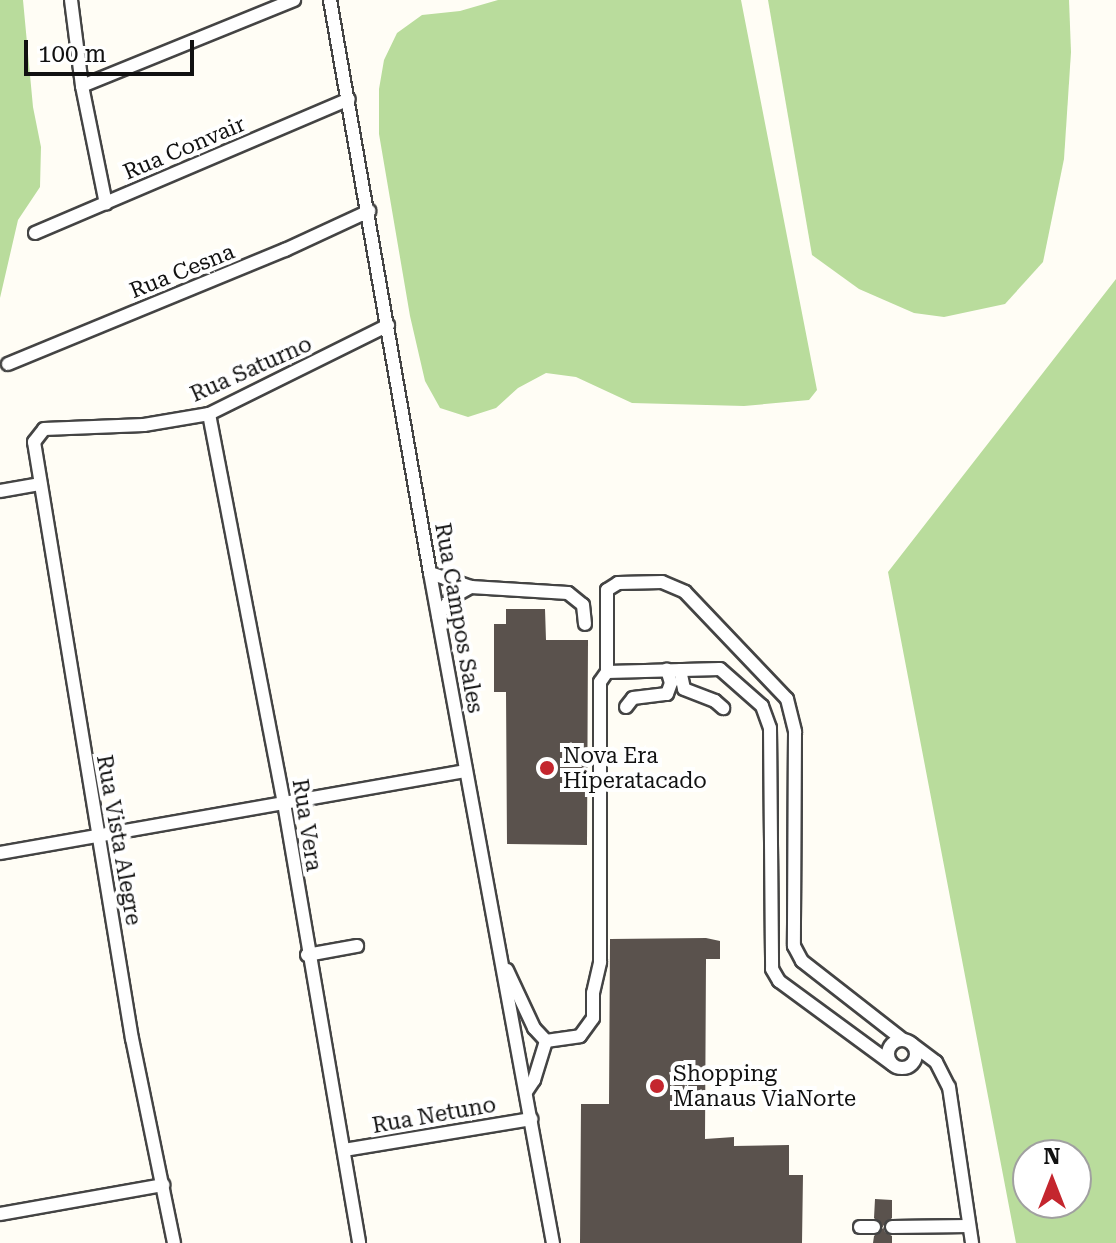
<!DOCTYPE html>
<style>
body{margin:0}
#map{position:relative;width:1116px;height:1243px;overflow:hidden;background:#fffdf5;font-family:"Roboto Serif",serif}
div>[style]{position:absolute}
.forest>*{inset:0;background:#b9dc9c}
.building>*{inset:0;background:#5a524d}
.roads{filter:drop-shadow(2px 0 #444) drop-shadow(-2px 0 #444) drop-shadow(0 2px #444) drop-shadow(0 -2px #444)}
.minor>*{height:12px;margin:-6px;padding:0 6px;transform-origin:6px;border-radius:6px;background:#fff}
.minor>.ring{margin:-6px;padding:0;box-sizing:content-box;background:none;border:12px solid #fff;border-radius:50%}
.dots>*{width:22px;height:22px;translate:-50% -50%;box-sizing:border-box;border:4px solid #fff;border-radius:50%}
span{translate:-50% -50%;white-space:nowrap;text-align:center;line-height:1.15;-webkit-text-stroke:8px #fff;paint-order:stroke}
.street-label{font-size:22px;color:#111}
.poi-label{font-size:22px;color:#111}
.left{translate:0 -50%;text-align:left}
.north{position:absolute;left:1012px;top:1139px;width:80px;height:80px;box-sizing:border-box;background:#fff;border:2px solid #a0a0a0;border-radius:50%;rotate:0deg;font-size:22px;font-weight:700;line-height:32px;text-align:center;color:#111}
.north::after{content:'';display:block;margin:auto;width:28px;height:36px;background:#c4262e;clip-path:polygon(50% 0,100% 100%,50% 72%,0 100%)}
.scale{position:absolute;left:24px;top:40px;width:170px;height:36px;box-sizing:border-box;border:4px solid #111;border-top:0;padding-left:10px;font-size:24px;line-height:28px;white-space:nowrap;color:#111;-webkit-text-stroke:6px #fff;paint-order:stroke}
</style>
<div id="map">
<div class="forest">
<div style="clip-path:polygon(0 0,23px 0,33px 107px,41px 147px,40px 187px,18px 220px,0 298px)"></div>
<div style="clip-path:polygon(498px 0,741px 0,817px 390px,809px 400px,744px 406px,632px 403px,576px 377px,546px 373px,518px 388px,496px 408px,468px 417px,440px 408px,425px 381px,410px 316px,379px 134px,379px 89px,384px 60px,397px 33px,422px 15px,460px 11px)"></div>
<div style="clip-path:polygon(768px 0,1069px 0,1071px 52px,1064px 159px,1043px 262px,1005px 304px,944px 317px,914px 313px,859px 289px,812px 255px)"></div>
<div style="clip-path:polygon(evenodd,1116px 279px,1116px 1243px,1016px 1243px,888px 572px,1116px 279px,1028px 1155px,1076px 1155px,1076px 1203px,1028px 1203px,1028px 1155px)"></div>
</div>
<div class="building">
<div style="clip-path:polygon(506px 609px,545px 609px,546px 640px,588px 640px,587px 845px,507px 844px,506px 692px,494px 692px,494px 624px,506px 624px)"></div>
<div style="clip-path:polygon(706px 938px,720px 941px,720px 959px,706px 959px,705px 1139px,734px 1137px,734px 1146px,789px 1145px,789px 1175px,803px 1175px,802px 1243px,580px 1243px,581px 1104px,609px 1104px,610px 939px)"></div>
<div style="clip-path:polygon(875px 1199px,892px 1200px,892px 1218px,883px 1226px,885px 1232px,892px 1236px,892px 1243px,873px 1243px,874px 1236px,883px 1228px,874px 1218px)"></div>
</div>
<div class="roads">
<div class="minor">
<div style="left:71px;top:0;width:87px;rotate:82.7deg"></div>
<div style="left:82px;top:86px;width:120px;rotate:78.5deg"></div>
<div style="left:330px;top:0;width:582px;rotate:80.1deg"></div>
<div style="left:430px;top:573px;width:681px;rotate:79.6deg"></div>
<div style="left:82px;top:86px;width:229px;rotate:-22.1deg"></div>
<div style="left:35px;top:233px;width:341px;rotate:-23.1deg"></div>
<div style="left:8px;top:364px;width:300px;rotate:-22.4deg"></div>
<div style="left:285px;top:250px;width:93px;rotate:-24.9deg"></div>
<div style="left:209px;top:414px;width:396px;rotate:79.1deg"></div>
<div style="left:284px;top:803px;width:446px;rotate:80.3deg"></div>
<div style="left:0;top:491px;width:41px;rotate:-9.9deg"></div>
<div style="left:430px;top:573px;width:43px;rotate:18.9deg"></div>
<div style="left:471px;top:587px;width:97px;rotate:3.5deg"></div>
<div style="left:568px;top:593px;width:19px;rotate:39deg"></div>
<div style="left:583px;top:605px;width:19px;rotate:84deg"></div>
<div style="left:438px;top:616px;width:22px;rotate:-54deg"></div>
<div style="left:451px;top:598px;width:23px;rotate:-29deg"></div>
<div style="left:680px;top:670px;width:19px;rotate:78deg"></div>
<div style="left:684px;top:689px;width:33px;rotate:21deg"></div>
<div style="left:715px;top:701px;width:11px;rotate:41deg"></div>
<div style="left:607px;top:672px;width:113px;rotate:-1.5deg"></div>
<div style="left:720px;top:669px;width:56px;rotate:41.4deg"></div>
<div style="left:762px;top:706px;width:23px;rotate:70deg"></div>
<div style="left:770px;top:728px;width:241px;rotate:89.5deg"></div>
<div style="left:772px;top:969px;width:14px;rotate:60deg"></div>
<div style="left:779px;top:981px;width:140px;rotate:36.3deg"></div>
<div style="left:626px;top:707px;width:11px;rotate:-52deg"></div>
<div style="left:633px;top:698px;width:34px;rotate:-7deg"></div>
<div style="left:667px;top:694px;width:12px;rotate:-70deg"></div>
<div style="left:671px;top:683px;width:14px;rotate:-107deg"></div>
<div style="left:0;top:853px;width:473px;rotate:-10deg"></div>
<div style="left:307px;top:955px;width:51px;rotate:-10.2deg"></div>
<div style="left:507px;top:970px;width:64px;rotate:65deg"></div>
<div style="left:534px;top:1028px;width:18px;rotate:47deg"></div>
<div style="left:546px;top:1041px;width:41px;rotate:107.1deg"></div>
<div style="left:534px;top:1080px;width:14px;rotate:124deg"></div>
<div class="ring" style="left:888px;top:1040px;width:16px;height:16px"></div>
<div style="left:546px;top:1041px;width:34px;rotate:-8deg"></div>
<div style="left:580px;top:1036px;width:22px;rotate:-54deg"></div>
<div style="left:593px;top:1018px;width:25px;rotate:-90deg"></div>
<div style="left:593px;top:993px;width:32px;rotate:-77deg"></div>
<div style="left:600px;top:962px;width:280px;rotate:-90deg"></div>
<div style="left:600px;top:682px;width:12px;rotate:-55deg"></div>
<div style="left:607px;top:672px;width:82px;rotate:-90deg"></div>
<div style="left:607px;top:590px;width:13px;rotate:-32deg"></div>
<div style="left:618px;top:583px;width:44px;rotate:-1.3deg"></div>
<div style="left:662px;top:582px;width:25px;rotate:23deg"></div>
<div style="left:685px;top:592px;width:148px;rotate:46.4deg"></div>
<div style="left:787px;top:699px;width:34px;rotate:76deg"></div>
<div style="left:795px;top:732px;width:214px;rotate:90.3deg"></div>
<div style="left:794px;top:946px;width:17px;rotate:62deg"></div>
<div style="left:802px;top:961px;width:128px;rotate:38deg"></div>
<div style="left:912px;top:1044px;width:30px;rotate:37deg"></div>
<div style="left:936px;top:1062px;width:28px;rotate:63deg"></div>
<div style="left:949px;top:1087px;width:158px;rotate:81.6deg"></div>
<div style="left:344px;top:1150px;width:190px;rotate:-9.4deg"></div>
<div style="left:0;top:1214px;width:166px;rotate:-10.1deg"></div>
<div style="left:860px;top:1227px;width:14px"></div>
<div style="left:892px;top:1227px;width:77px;rotate:-0.7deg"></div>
<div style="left:174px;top:1243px;width:208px;rotate:-101.6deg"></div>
<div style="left:132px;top:1039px;width:605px;rotate:-99.32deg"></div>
<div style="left:34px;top:442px;width:16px;rotate:-52deg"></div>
<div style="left:44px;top:429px;width:100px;rotate:-2.3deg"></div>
<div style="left:144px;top:425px;width:66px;rotate:-9.6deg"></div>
<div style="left:209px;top:414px;width:200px;rotate:-26.4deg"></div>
</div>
</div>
<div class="dots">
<div style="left:547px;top:768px;background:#c4262e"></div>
<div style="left:657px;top:1086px;background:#c4262e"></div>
</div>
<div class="street-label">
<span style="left:184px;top:148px;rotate:-23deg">Rua Convair</span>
<span style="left:182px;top:271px;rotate:-22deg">Rua Cesna</span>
<span style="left:251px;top:369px;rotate:-24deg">Rua Saturno</span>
<span style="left:459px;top:618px;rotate:80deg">Rua Campos Sales</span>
<span style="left:307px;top:825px;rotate:81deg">Rua Vera</span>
<span style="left:119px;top:840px;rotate:80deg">Rua Vista Alegre</span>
<span style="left:434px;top:1115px;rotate:-10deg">Rua Netuno</span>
</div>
<div class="poi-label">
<span class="left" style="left:563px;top:768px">Nova Era<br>Hiperatacado</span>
<span class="left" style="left:673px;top:1086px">Shopping<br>Manaus ViaNorte</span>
</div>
<div class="north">N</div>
<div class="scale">100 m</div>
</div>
